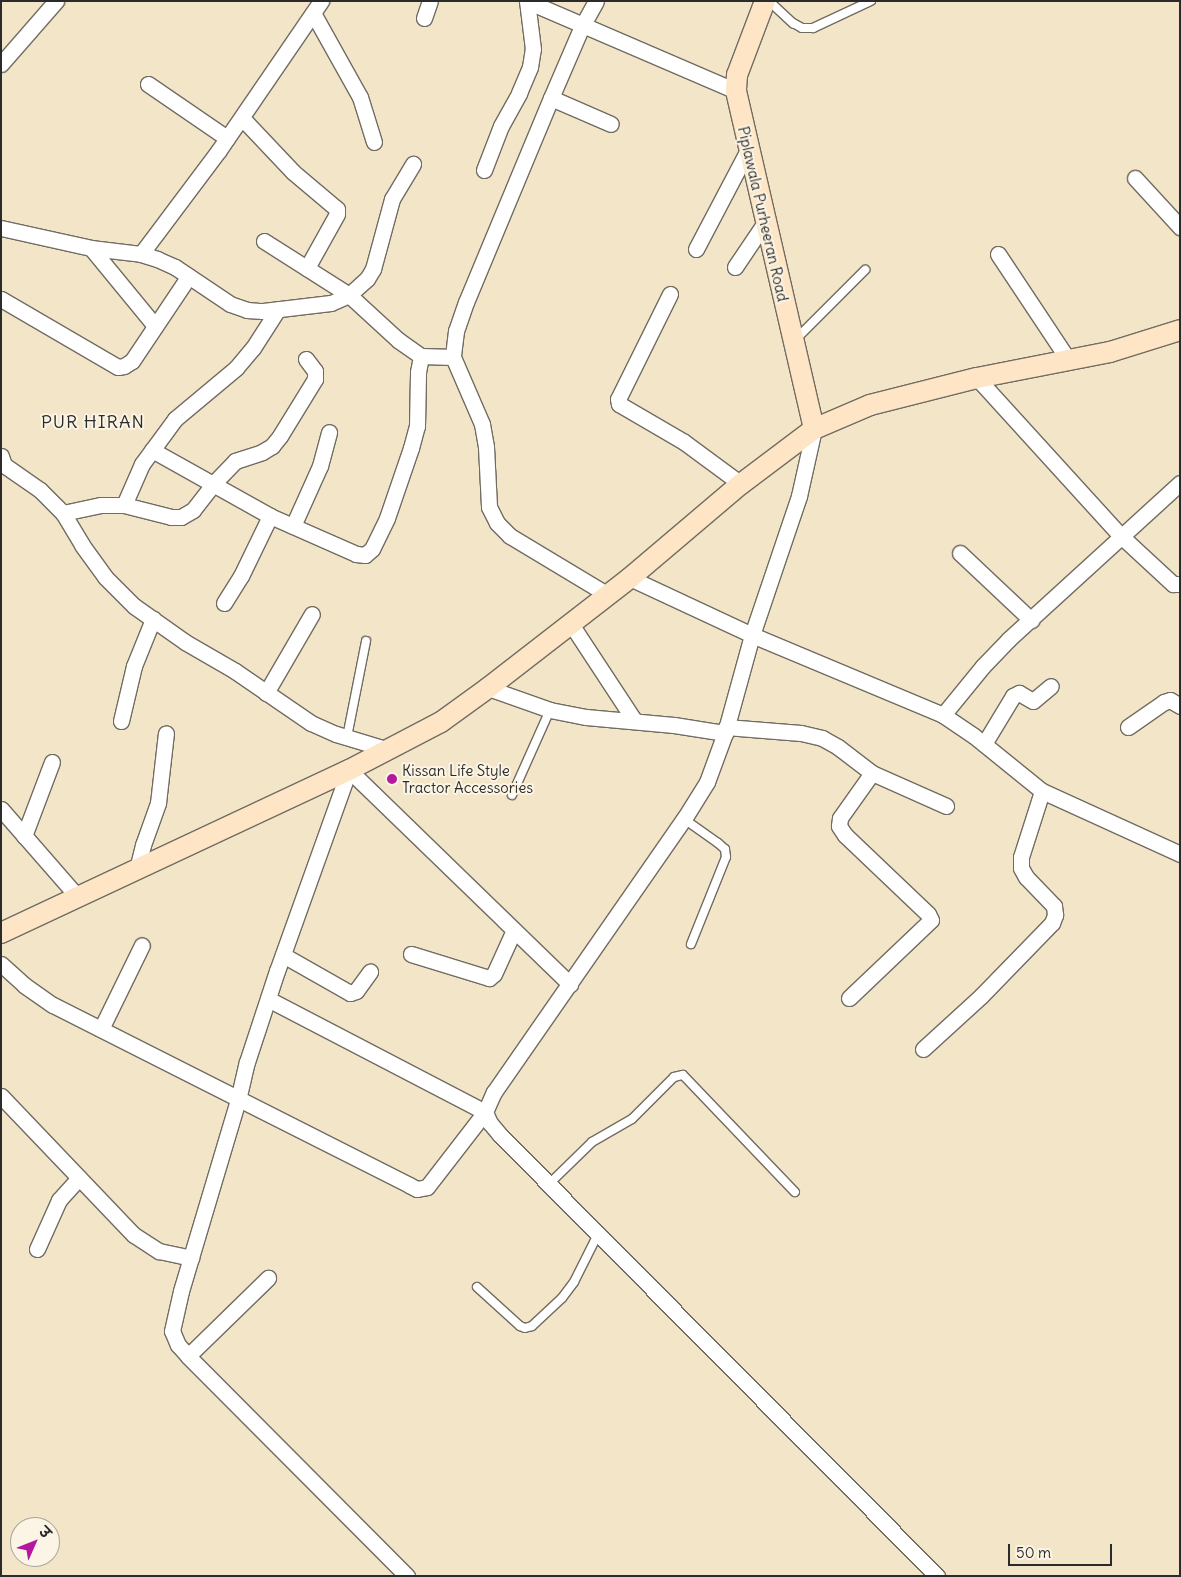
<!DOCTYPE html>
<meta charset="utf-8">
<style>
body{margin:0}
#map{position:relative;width:1181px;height:1577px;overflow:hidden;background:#f3e5c8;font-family:Delius,"Playpen Sans Deva",sans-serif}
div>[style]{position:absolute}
.roads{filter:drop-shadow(1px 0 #716c62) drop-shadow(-1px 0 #716c62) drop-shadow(0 1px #716c62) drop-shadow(0 -1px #716c62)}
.lane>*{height:8px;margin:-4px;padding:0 4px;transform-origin:4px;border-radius:4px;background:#fff}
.street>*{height:15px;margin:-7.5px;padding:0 7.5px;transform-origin:7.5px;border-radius:7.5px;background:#fff}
.secondary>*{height:20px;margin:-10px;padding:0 10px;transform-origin:10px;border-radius:10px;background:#fde5c5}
.dots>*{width:14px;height:14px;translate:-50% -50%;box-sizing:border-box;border:2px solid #fcf5e5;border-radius:50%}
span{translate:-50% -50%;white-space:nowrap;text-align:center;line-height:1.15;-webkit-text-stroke:4px #fcf5e5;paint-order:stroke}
.street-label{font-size:15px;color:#2b2b2b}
.poi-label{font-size:15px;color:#2b2b2b}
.left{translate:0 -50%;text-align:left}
.quarter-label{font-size:18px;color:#2b2b2b;letter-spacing:1px}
.frame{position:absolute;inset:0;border:2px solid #2b2b2b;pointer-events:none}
.north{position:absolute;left:10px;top:1517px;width:50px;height:50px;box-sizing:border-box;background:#fcf5e5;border:1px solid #a8a49b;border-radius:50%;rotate:46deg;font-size:14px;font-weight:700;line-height:20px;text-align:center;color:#2b2b2b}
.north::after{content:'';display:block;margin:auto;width:18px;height:22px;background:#b5179e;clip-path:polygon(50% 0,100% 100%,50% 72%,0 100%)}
.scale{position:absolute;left:1008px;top:1544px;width:104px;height:22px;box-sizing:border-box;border:2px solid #2b2b2b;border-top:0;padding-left:6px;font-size:15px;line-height:18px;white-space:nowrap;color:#2b2b2b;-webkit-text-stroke:4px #fcf5e5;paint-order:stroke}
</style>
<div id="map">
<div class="roads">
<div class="lane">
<div style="left:769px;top:1px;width:33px;rotate:43deg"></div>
<div style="left:793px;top:23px;width:10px;rotate:29deg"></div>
<div style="left:802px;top:28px;width:11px"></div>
<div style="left:813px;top:28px;width:64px;rotate:-25deg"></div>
<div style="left:796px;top:339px;width:98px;rotate:-45deg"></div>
<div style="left:347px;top:737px;width:98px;rotate:-78.8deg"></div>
<div style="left:512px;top:795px;width:93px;rotate:-65.9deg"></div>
<div style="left:684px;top:819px;width:42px;rotate:35.2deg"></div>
<div style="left:718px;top:843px;width:9px;rotate:41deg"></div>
<div style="left:725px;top:849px;width:8px;rotate:83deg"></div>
<div style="left:726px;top:857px;width:94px;rotate:111.9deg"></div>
<div style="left:549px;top:1184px;width:60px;rotate:-44.3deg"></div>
<div style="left:592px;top:1142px;width:46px;rotate:-29.9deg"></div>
<div style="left:632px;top:1119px;width:59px;rotate:-45deg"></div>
<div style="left:674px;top:1077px;width:9px;rotate:-13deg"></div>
<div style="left:683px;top:1075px;width:162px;rotate:46.3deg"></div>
<div style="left:477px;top:1287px;width:58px;rotate:42.2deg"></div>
<div style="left:520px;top:1326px;width:5px;rotate:22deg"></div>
<div style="left:525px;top:1328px;width:7px;rotate:-16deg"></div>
<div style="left:532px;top:1326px;width:41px;rotate:-43deg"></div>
<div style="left:562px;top:1298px;width:20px;rotate:-53deg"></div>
<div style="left:574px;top:1282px;width:54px;rotate:-63.4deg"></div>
</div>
<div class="street">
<div style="left:527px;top:1px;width:228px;rotate:23.3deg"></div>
<div style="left:596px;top:1px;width:29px;rotate:119deg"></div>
<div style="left:582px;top:26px;width:78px;rotate:113.3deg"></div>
<div style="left:551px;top:98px;width:221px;rotate:112.6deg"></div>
<div style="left:466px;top:302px;width:31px;rotate:109deg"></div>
<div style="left:456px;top:331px;width:26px;rotate:97deg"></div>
<div style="left:453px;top:357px;width:73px;rotate:66.6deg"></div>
<div style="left:482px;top:424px;width:23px;rotate:80deg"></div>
<div style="left:486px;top:447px;width:60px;rotate:87.1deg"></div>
<div style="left:489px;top:507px;width:18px;rotate:63deg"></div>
<div style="left:497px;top:523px;width:18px;rotate:45deg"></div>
<div style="left:510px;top:536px;width:114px;rotate:31deg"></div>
<div style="left:313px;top:13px;width:96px;rotate:60.8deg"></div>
<div style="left:360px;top:97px;width:47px;rotate:72.7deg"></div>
<div style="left:424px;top:18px;width:18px;rotate:-71deg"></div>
<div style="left:1px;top:64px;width:84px;rotate:-48.9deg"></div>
<div style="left:148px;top:84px;width:96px;rotate:34.4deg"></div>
<div style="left:551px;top:98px;width:65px;rotate:23.4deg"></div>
<div style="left:242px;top:118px;width:74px;rotate:46.6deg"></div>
<div style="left:293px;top:172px;width:57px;rotate:40.1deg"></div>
<div style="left:337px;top:209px;width:5px;rotate:90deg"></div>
<div style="left:337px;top:214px;width:62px;rotate:119.1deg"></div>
<div style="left:484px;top:170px;width:47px;rotate:-68.9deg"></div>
<div style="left:501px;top:126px;width:38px;rotate:-61deg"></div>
<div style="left:519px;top:93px;width:28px;rotate:-67deg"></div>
<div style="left:530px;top:67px;width:18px;rotate:-81deg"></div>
<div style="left:533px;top:49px;width:48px;rotate:-97.1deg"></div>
<div style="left:1135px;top:178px;width:67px;rotate:47.4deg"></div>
<div style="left:1px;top:228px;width:92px;rotate:12.5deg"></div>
<div style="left:91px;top:248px;width:50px;rotate:6.8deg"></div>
<div style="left:141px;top:254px;width:17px;rotate:17deg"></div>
<div style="left:157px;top:259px;width:20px;rotate:24deg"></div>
<div style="left:175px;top:267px;width:66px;rotate:33.9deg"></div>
<div style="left:230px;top:304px;width:18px;rotate:19deg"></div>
<div style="left:247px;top:310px;width:16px;rotate:4deg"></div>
<div style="left:263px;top:311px;width:68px;rotate:-6.7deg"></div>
<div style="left:331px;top:303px;width:20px;rotate:-24deg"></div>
<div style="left:349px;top:295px;width:24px;rotate:-42deg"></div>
<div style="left:367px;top:279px;width:12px;rotate:-59deg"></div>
<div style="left:373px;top:269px;width:73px;rotate:-74.8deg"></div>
<div style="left:392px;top:199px;width:41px;rotate:-59deg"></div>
<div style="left:264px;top:241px;width:101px;rotate:32.4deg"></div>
<div style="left:349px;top:295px;width:67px;rotate:42.6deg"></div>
<div style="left:398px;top:340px;width:28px;rotate:35deg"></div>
<div style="left:421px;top:356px;width:32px;rotate:2deg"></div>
<div style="left:91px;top:248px;width:101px;rotate:50.6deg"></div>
<div style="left:696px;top:249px;width:114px;rotate:-62.3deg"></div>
<div style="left:141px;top:254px;width:130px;rotate:-53.1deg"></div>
<div style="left:219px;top:150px;width:181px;rotate:-55.6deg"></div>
<div style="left:998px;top:254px;width:128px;rotate:56.4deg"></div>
<div style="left:735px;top:267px;width:55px;rotate:-56deg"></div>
<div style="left:670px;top:294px;width:117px;rotate:116.3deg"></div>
<div style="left:618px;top:399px;width:5px;rotate:79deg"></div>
<div style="left:619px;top:404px;width:75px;rotate:30.3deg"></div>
<div style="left:684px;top:442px;width:71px;rotate:36.4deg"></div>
<div style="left:1px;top:299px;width:135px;rotate:30.2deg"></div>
<div style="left:118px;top:367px;width:6px;rotate:-9deg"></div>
<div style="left:124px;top:366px;width:9px;rotate:-32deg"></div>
<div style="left:132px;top:361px;width:102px;rotate:-56.2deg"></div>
<div style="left:977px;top:378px;width:214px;rotate:47.7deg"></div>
<div style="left:1121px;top:536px;width:71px;rotate:42.7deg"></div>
<div style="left:1173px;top:584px;width:7px"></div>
<div style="left:152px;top:450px;width:135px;rotate:29.2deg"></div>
<div style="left:270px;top:516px;width:94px;rotate:23.8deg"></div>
<div style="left:356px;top:554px;width:9px;rotate:6deg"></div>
<div style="left:365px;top:555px;width:9px;rotate:-41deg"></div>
<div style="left:372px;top:549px;width:34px;rotate:-64deg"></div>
<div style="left:387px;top:518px;width:74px;rotate:-71.1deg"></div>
<div style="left:411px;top:448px;width:23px;rotate:-75deg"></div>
<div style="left:417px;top:426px;width:54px;rotate:-88.9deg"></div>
<div style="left:418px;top:372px;width:16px;rotate:-79deg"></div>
<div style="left:1px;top:456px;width:9px;rotate:72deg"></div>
<div style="left:4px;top:465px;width:44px;rotate:34.8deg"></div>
<div style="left:40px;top:490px;width:33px;rotate:45deg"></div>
<div style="left:63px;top:513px;width:39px;rotate:-12deg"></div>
<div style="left:101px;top:505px;width:23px"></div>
<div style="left:124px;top:505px;width:49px;rotate:14.3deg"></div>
<div style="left:171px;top:517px;width:10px"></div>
<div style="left:181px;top:517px;width:14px;rotate:-30deg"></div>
<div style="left:193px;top:510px;width:33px;rotate:-52deg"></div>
<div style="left:213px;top:484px;width:32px;rotate:-46deg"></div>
<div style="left:235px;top:461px;width:28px;rotate:-18deg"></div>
<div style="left:262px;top:452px;width:12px;rotate:-31deg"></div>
<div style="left:272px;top:446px;width:13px;rotate:-51deg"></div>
<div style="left:280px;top:436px;width:67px;rotate:-58.4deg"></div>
<div style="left:315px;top:379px;width:8px;rotate:-90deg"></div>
<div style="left:315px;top:371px;width:15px;rotate:-127deg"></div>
<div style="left:124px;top:505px;width:45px;rotate:-66.3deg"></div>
<div style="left:142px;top:464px;width:56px;rotate:-53.7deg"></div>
<div style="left:175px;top:419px;width:80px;rotate:-39.9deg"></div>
<div style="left:236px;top:368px;width:26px;rotate:-50deg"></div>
<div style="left:253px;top:348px;width:46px;rotate:-57.3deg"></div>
<div style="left:63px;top:513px;width:37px;rotate:59deg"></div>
<div style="left:82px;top:545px;width:39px;rotate:54deg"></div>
<div style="left:105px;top:577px;width:41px;rotate:45deg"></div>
<div style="left:134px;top:606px;width:62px;rotate:35.2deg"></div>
<div style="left:185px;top:642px;width:58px;rotate:30.1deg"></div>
<div style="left:235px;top:671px;width:92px;rotate:34.4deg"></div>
<div style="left:311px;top:723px;width:27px;rotate:24deg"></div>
<div style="left:336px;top:734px;width:55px;rotate:16.8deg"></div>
<div style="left:293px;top:526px;width:66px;rotate:-65.8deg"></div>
<div style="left:320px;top:466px;width:35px;rotate:-75deg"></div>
<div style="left:960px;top:553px;width:98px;rotate:43.3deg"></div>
<div style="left:630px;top:578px;width:135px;rotate:25deg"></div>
<div style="left:752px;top:635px;width:207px;rotate:22.7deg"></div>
<div style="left:943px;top:715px;width:37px;rotate:34deg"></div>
<div style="left:974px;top:736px;width:87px;rotate:39deg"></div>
<div style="left:1042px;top:791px;width:152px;rotate:24.5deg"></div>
<div style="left:224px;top:603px;width:32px;rotate:-58deg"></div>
<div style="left:241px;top:576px;width:67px;rotate:-64.2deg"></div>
<div style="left:571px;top:624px;width:115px;rotate:56.7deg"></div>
<div style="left:488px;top:688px;width:66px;rotate:19.5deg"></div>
<div style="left:550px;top:710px;width:37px;rotate:11deg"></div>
<div style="left:586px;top:717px;width:88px;rotate:5.2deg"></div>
<div style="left:674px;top:725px;width:52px;rotate:8.9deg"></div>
<div style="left:266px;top:693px;width:91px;rotate:-59.8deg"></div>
<div style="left:943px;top:715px;width:63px;rotate:-50.8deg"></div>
<div style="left:983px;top:666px;width:37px;rotate:-46deg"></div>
<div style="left:1009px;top:639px;width:231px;rotate:-42.4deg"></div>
<div style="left:121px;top:721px;width:57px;rotate:-76.7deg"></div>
<div style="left:134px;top:666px;width:51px;rotate:-68deg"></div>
<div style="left:726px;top:727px;width:75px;rotate:4.6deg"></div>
<div style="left:801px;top:733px;width:22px;rotate:13deg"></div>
<div style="left:822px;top:738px;width:18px;rotate:29deg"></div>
<div style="left:838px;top:747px;width:43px;rotate:37.4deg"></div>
<div style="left:872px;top:773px;width:81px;rotate:24deg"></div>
<div style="left:1128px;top:727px;width:44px;rotate:-34.8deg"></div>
<div style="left:1164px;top:702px;width:6px;rotate:-18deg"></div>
<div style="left:1170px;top:700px;width:12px;rotate:31deg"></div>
<div style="left:984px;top:744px;width:56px;rotate:-58.9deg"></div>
<div style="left:1013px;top:696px;width:7px;rotate:-27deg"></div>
<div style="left:1019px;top:693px;width:16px;rotate:30deg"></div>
<div style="left:1033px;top:701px;width:23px;rotate:-40deg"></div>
<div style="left:1px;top:809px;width:116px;rotate:48.9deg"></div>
<div style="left:24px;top:836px;width:79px;rotate:-69.3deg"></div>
<div style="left:137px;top:869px;width:25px;rotate:-76deg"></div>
<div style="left:143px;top:845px;width:45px;rotate:-70.3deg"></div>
<div style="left:158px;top:803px;width:70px;rotate:-83.5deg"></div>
<div style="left:411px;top:954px;width:82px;rotate:17.1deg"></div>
<div style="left:489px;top:978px;width:6px;rotate:-39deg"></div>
<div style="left:494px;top:974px;width:48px;rotate:-65.6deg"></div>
<div style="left:283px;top:955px;width:77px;rotate:29.6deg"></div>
<div style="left:350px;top:993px;width:6px;rotate:-18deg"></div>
<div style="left:356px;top:991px;width:24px;rotate:-54deg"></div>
<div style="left:1px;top:964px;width:31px;rotate:42deg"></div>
<div style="left:24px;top:985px;width:35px;rotate:35deg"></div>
<div style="left:53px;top:1005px;width:399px;rotate:26.8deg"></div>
<div style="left:409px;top:1185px;width:9px;rotate:27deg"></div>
<div style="left:417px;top:1189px;width:10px;rotate:-11deg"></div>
<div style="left:427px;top:1187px;width:95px;rotate:-52.3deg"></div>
<div style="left:485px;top:1112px;width:22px;rotate:-66deg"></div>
<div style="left:494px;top:1092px;width:333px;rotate:-55.2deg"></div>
<div style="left:684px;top:819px;width:44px;rotate:-58.1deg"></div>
<div style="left:707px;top:782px;width:52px;rotate:-69.8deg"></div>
<div style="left:725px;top:733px;width:102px;rotate:-74.6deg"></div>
<div style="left:752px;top:635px;width:147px;rotate:-71.3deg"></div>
<div style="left:799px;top:496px;width:69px;rotate:-77.4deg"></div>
<div style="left:849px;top:998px;width:113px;rotate:-43.6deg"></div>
<div style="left:931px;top:920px;width:7px;rotate:-117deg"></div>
<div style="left:928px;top:914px;width:115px;rotate:-136.4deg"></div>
<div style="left:845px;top:835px;width:11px;rotate:-124deg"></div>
<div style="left:839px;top:826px;width:8px;rotate:-83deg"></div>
<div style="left:840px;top:818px;width:55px;rotate:-54.6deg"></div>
<div style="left:268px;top:999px;width:245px;rotate:27.5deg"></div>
<div style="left:485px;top:1112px;width:12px;rotate:66deg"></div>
<div style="left:490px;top:1123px;width:16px;rotate:50deg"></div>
<div style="left:500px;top:1135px;width:621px;rotate:45.26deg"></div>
<div style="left:101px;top:1029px;width:93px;rotate:-64deg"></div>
<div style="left:923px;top:1049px;width:79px;rotate:-42.4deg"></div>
<div style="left:981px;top:996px;width:102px;rotate:-45.8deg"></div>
<div style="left:1052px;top:923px;width:9px;rotate:-69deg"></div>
<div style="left:1055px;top:915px;width:9px;rotate:-96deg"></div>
<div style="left:1054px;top:906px;width:40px;rotate:-134deg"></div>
<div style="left:1026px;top:877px;width:10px;rotate:-119deg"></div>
<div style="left:1021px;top:868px;width:11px;rotate:-90deg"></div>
<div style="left:1021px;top:857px;width:69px;rotate:-72.3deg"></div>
<div style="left:1px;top:1096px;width:192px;rotate:46.3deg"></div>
<div style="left:134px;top:1235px;width:30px;rotate:33deg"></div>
<div style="left:159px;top:1251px;width:33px;rotate:12deg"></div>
<div style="left:37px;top:1249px;width:54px;rotate:-65.8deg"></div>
<div style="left:59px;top:1200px;width:30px;rotate:-48deg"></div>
<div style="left:188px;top:1356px;width:112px;rotate:-44.3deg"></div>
<div style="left:407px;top:1576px;width:310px;rotate:-134.9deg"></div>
<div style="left:188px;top:1356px;width:15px;rotate:-132deg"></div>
<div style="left:178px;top:1345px;width:15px;rotate:-113deg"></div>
<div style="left:172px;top:1331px;width:41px;rotate:-77.3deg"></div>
<div style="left:181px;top:1291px;width:199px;rotate:-73.4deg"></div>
<div style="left:238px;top:1100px;width:39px;rotate:-77deg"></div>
<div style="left:247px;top:1062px;width:96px;rotate:-71.8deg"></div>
<div style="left:277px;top:971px;width:214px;rotate:-70.3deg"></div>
<div style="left:349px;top:770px;width:308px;rotate:44.1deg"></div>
</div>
<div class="secondary">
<div style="left:765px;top:1px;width:79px;rotate:110.7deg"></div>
<div style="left:737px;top:75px;width:16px;rotate:94deg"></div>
<div style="left:736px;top:91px;width:347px;rotate:77deg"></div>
<div style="left:1px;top:933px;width:384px;rotate:-25.1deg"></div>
<div style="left:349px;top:770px;width:104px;rotate:-27.6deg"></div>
<div style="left:441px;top:722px;width:58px;rotate:-35.9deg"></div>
<div style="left:488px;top:688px;width:180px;rotate:-37.8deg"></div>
<div style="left:630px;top:578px;width:145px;rotate:-40.3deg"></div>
<div style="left:741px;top:484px;width:91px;rotate:-37deg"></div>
<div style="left:814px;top:429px;width:61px;rotate:-23.2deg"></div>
<div style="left:870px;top:405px;width:110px;rotate:-14.2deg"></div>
<div style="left:977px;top:378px;width:136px;rotate:-11.1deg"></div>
<div style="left:1110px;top:352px;width:73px;rotate:-17.4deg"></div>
</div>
</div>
<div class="dots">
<div style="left:392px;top:779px;background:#b5179e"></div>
</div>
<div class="street-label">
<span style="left:763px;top:214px;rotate:77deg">Piplawala Purheeran Road</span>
</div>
<div class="poi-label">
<span class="left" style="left:402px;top:779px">Kissan Life Style<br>Tractor Accessories</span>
</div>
<div class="quarter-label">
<span style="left:93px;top:422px">PUR HIRAN</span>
</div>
<div class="frame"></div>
<div class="north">उ</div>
<div class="scale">50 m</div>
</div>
